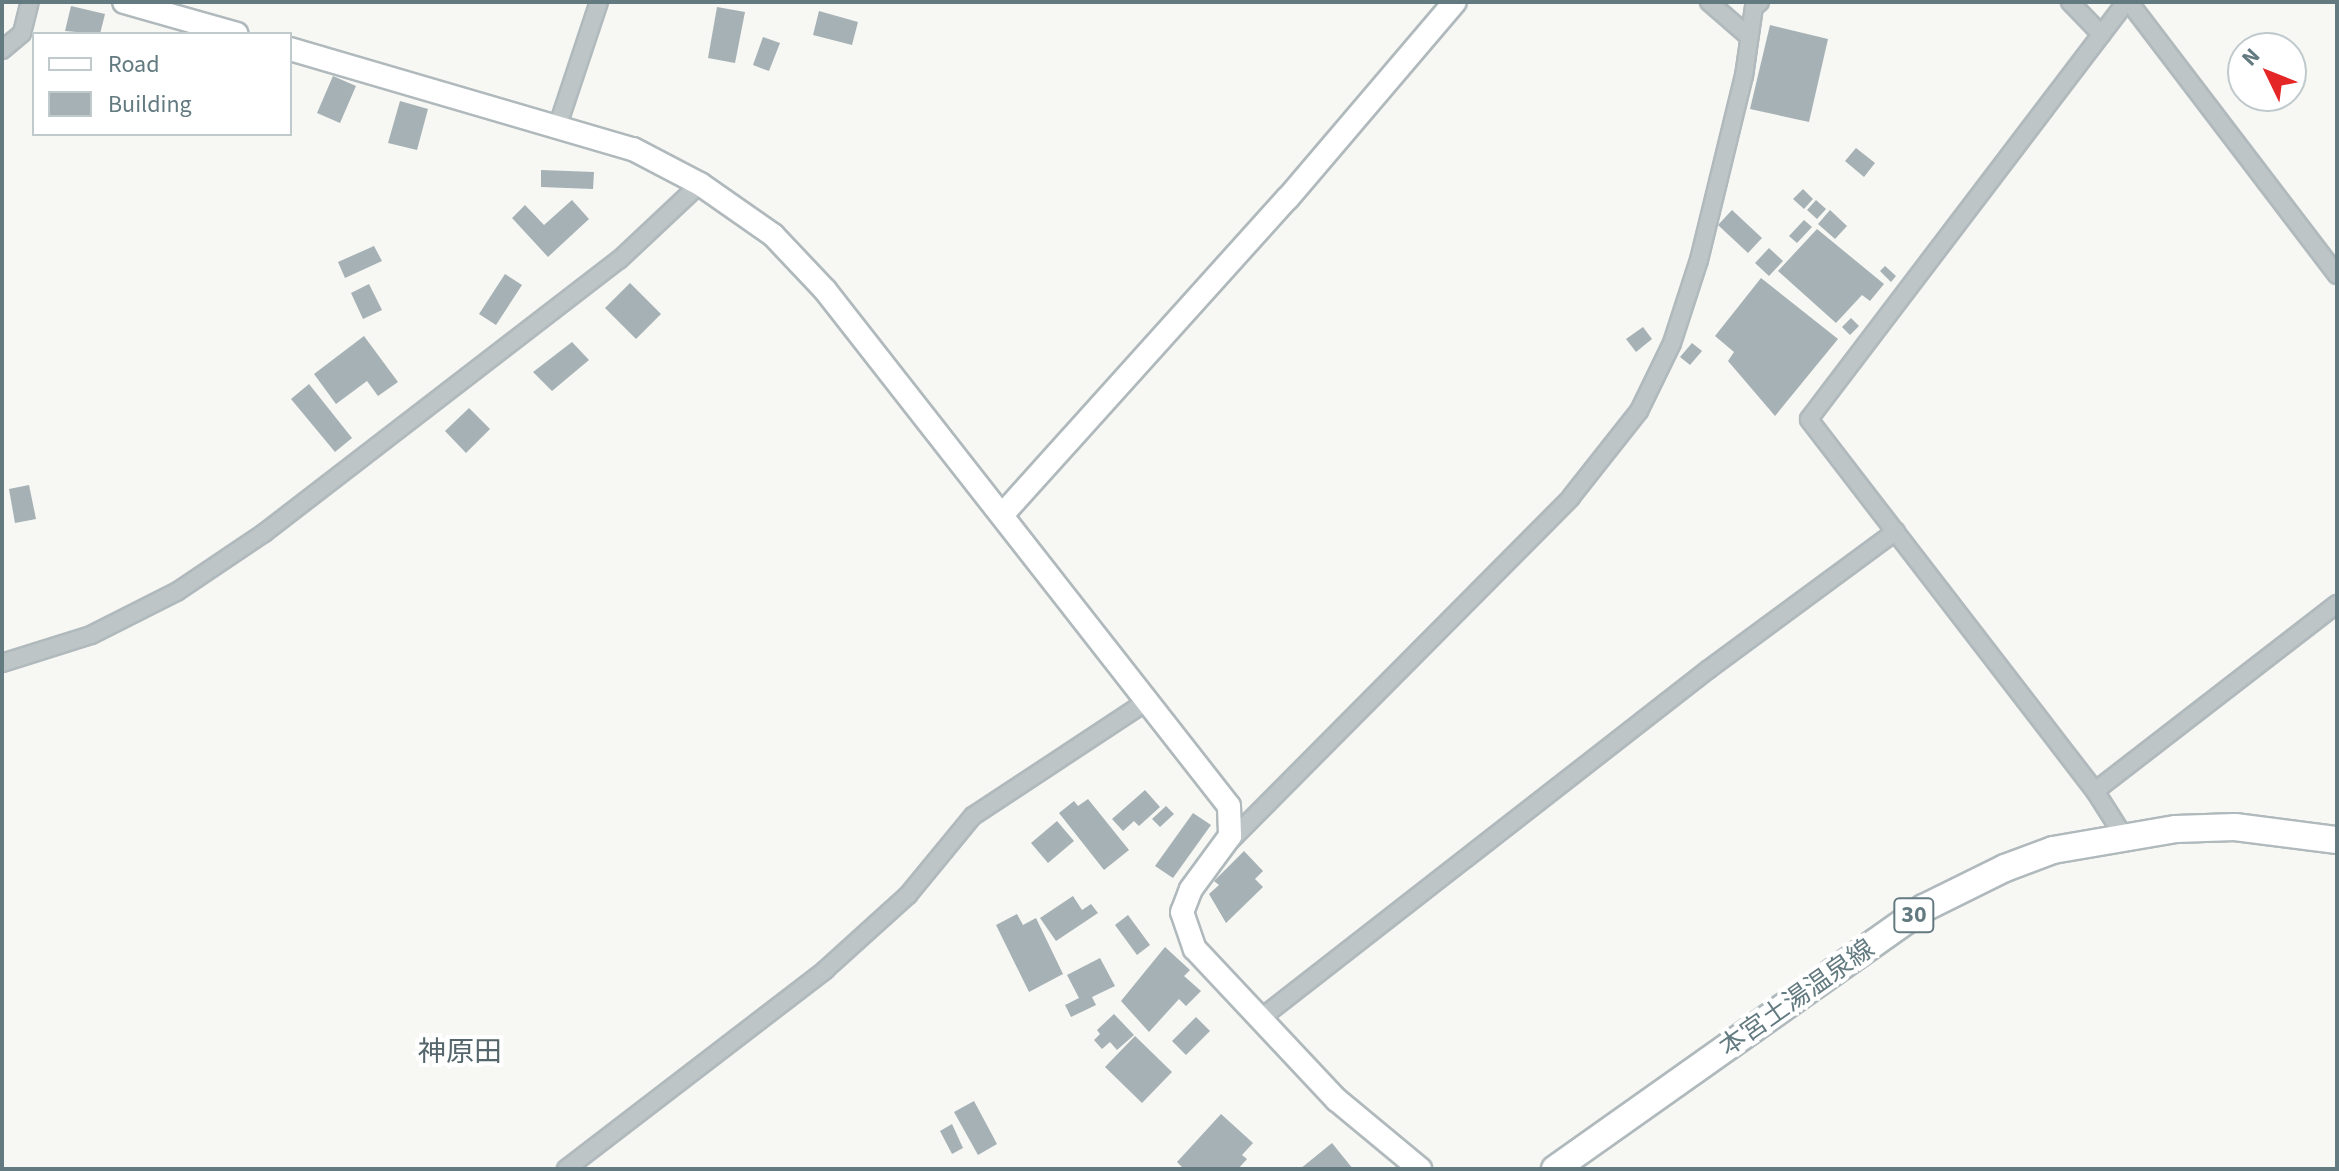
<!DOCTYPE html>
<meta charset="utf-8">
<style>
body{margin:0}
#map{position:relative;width:2339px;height:1171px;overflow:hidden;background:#f7f7f4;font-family:"Source Sans 3","Noto Sans JP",sans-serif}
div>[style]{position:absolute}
.building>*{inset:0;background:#a5b1b4}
.roads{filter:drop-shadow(2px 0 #b0b9bc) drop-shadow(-2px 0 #b0b9bc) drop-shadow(0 2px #b0b9bc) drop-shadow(0 -2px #b0b9bc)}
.street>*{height:16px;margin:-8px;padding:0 8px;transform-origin:8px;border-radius:8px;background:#bec5c7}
.secondary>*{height:22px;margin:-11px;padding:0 11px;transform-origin:11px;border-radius:11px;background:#fff}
.primary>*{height:26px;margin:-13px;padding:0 13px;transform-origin:13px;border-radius:13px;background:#fff}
span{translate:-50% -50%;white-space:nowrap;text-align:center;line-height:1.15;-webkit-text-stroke:8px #fff;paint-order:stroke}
.shield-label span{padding:2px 6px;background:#fff;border:2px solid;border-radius:6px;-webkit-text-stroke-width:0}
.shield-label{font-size:24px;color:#627a80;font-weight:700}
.street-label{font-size:26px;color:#627a80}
.neighbourhood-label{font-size:28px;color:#54666b}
.frame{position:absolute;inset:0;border:4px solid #627a80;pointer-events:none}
.legend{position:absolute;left:32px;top:32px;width:260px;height:104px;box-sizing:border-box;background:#fff;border:2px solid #c0cacc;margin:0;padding:10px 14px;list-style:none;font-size:24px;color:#627a80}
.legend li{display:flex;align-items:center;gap:16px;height:40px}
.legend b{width:40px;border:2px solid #c0cacc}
.north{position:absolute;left:2227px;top:32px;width:80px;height:80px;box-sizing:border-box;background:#fff;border:2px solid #c0cacc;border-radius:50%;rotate:313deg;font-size:22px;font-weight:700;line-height:32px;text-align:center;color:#627a80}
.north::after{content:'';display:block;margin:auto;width:28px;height:36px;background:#e52627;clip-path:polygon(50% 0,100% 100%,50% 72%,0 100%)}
</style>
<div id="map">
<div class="building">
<div style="clip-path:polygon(71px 6px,105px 14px,100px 34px,65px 31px)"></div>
<div style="clip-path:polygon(717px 7px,745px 12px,735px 63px,708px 58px)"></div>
<div style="clip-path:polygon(819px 11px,858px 22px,852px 45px,813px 35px)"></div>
<div style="clip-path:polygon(1770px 25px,1828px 39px,1809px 122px,1750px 109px)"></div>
<div style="clip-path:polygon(763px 37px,780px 43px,769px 71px,753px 65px)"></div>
<div style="clip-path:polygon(333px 76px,356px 86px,340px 123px,317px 113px)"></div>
<div style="clip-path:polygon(400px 101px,428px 109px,417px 150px,388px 143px)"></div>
<div style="clip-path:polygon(1856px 148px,1875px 163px,1864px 177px,1845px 161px)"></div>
<div style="clip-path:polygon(541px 170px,594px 172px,593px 189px,541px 187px)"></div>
<div style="clip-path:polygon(1803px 189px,1813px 199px,1804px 209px,1793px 199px)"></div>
<div style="clip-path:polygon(572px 200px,589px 219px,548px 257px,512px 218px,525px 205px,544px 225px)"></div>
<div style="clip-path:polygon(1816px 200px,1826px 209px,1817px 219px,1807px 210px)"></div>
<div style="clip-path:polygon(1732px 210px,1762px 238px,1748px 253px,1718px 225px)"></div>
<div style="clip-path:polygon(1830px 210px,1847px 226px,1835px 239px,1818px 224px)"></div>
<div style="clip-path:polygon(1804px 220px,1812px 227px,1797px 243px,1789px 236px)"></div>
<div style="clip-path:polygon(1817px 229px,1884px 284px,1870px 301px,1862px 295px,1836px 323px,1778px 271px)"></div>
<div style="clip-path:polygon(374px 246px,382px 261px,345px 278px,338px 262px)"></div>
<div style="clip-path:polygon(1769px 248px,1783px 261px,1769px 276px,1755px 263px)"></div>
<div style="clip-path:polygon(1885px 266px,1896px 276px,1891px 282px,1880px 271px)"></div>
<div style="clip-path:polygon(505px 274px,522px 285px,496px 325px,479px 314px)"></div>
<div style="clip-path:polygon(1761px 278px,1838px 339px,1775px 416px,1728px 361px,1734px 352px,1715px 336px)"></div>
<div style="clip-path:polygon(630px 283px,661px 314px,636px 339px,605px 308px)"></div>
<div style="clip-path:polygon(369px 284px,382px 310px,363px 319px,351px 293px)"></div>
<div style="clip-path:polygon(1851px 318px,1859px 326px,1850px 335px,1842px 327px)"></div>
<div style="clip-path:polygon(1643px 327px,1652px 339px,1636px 352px,1626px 339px)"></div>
<div style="clip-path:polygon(364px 336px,398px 382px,378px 396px,367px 381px,336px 404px,314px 374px)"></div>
<div style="clip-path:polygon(572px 342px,589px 360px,552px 391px,533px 372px)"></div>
<div style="clip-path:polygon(1692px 343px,1702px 351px,1690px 365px,1680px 357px)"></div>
<div style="clip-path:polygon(309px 384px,352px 438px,335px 452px,291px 399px)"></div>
<div style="clip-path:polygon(469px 408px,490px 429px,466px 453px,445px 431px)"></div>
<div style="clip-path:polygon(29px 485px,36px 519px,15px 523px,9px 489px)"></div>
<div style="clip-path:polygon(1145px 790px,1160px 807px,1139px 826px,1134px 821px,1123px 831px,1112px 819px)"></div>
<div style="clip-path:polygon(1088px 799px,1129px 850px,1104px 870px,1059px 813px,1074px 801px,1078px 806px)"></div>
<div style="clip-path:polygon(1166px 806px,1174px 814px,1160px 827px,1152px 819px)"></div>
<div style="clip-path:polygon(1193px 813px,1211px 825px,1173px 878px,1155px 866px)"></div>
<div style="clip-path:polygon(1057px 821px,1074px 841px,1048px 863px,1031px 843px)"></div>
<div style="clip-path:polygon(1244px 851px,1263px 871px,1255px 879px,1263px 887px,1226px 923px,1209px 894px,1219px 885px,1214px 881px)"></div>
<div style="clip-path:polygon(1073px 896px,1082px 910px,1091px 904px,1098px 913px,1056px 941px,1040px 918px)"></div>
<div style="clip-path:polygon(1017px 914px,1023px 925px,1036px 918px,1063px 974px,1029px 992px,996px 925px)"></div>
<div style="clip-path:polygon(1128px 915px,1150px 945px,1137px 955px,1115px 925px)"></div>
<div style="clip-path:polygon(1165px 947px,1190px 970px,1184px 976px,1201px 991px,1186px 1006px,1179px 999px,1149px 1032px,1121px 1001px)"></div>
<div style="clip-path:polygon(1100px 958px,1115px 986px,1092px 997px,1096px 1005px,1071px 1017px,1065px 1005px,1079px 998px,1067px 975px)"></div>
<div style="clip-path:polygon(1114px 1014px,1134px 1035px,1117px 1050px,1110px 1042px,1102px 1049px,1094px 1040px,1100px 1034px,1097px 1030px)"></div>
<div style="clip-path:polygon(1196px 1017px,1210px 1031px,1186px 1055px,1172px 1041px)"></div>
<div style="clip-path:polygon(1135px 1036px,1172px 1072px,1142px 1103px,1105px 1067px)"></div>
<div style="clip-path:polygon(974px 1101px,997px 1144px,978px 1155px,954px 1112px)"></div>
<div style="clip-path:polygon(1221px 1114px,1253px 1143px,1242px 1155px,1247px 1159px,1238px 1169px,1184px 1169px,1177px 1162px)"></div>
<div style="clip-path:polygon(952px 1124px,963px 1148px,952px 1154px,940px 1131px)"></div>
<div style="clip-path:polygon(1332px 1143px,1353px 1169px,1300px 1169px)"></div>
</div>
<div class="roads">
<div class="street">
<div style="left:1709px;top:2px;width:50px;rotate:41deg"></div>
<div style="left:2070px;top:2px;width:45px;rotate:45.9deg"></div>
<div style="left:2129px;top:2px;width:343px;rotate:52.7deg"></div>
<div style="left:2px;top:50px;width:26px;rotate:-40deg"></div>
<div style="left:22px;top:33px;width:32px;rotate:-76deg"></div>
<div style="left:558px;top:125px;width:130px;rotate:-71.6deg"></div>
<div style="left:2px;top:663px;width:93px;rotate:-17.5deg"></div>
<div style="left:91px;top:635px;width:97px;rotate:-26.8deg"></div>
<div style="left:178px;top:591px;width:104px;rotate:-34deg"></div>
<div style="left:264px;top:533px;width:448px;rotate:-37.6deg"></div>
<div style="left:619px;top:260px;width:111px;rotate:-43.2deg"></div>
<div style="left:2095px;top:791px;width:306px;rotate:-37.7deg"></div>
<div style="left:2123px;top:835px;width:52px;rotate:-122.5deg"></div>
<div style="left:2095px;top:791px;width:469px;rotate:-127.6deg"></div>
<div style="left:1809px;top:419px;width:524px;rotate:-52.76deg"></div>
<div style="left:1226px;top:845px;width:490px;rotate:-45.2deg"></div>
<div style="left:1571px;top:497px;width:110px;rotate:-51.7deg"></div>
<div style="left:1639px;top:411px;width:76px;rotate:-64.1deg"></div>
<div style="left:1672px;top:343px;width:87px;rotate:-72deg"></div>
<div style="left:1699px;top:260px;width:189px;rotate:-76.3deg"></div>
<div style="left:1744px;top:76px;width:70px;rotate:-81.8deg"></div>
<div style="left:1754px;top:7px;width:8px;rotate:-40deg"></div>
<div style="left:1261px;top:1018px;width:568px;rotate:-37.92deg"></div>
<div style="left:1709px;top:669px;width:232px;rotate:-36.4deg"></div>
<div style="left:566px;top:1169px;width:327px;rotate:-37.5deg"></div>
<div style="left:825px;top:970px;width:112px;rotate:-42.1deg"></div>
<div style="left:908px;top:895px;width:102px;rotate:-50.6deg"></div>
<div style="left:973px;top:816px;width:207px;rotate:-33.4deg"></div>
</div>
<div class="secondary">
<div style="left:124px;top:2px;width:117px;rotate:15.8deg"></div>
<div style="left:290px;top:49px;width:357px;rotate:16.3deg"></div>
<div style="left:633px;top:149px;width:76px;rotate:27.6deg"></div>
<div style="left:700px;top:184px;width:89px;rotate:34.9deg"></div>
<div style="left:773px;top:235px;width:76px;rotate:46.6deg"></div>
<div style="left:825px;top:290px;width:655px;rotate:51.94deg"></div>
<div style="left:1229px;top:806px;width:30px;rotate:88deg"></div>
<div style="left:1230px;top:836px;width:66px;rotate:126.3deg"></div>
<div style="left:1191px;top:889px;width:25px;rotate:111deg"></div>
<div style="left:1182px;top:912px;width:39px;rotate:71deg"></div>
<div style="left:1195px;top:949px;width:207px;rotate:46.8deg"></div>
<div style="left:1337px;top:1100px;width:108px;rotate:39.7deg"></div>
<div style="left:1003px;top:514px;width:426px;rotate:-48deg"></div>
<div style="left:1288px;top:198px;width:257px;rotate:-49.6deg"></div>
</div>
<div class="primary">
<div style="left:1555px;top:1169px;width:452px;rotate:-35.3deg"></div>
<div style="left:1924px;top:908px;width:90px;rotate:-26.3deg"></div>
<div style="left:2005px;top:868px;width:51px;rotate:-20.6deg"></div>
<div style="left:2053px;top:850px;width:125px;rotate:-9.7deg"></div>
<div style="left:2176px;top:829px;width:59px;rotate:-1.9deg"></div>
<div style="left:2235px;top:827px;width:103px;rotate:7.3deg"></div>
</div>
</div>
<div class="shield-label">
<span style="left:1914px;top:915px">30</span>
</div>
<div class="street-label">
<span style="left:1797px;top:998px;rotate:-35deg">本宮土湯温泉線</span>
</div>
<div class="neighbourhood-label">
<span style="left:460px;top:1052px">神原田</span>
</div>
<div class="frame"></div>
<ul class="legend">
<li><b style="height:10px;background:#fff"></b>Road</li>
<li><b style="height:22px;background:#a5b1b4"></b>Building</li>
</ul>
<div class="north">N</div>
</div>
